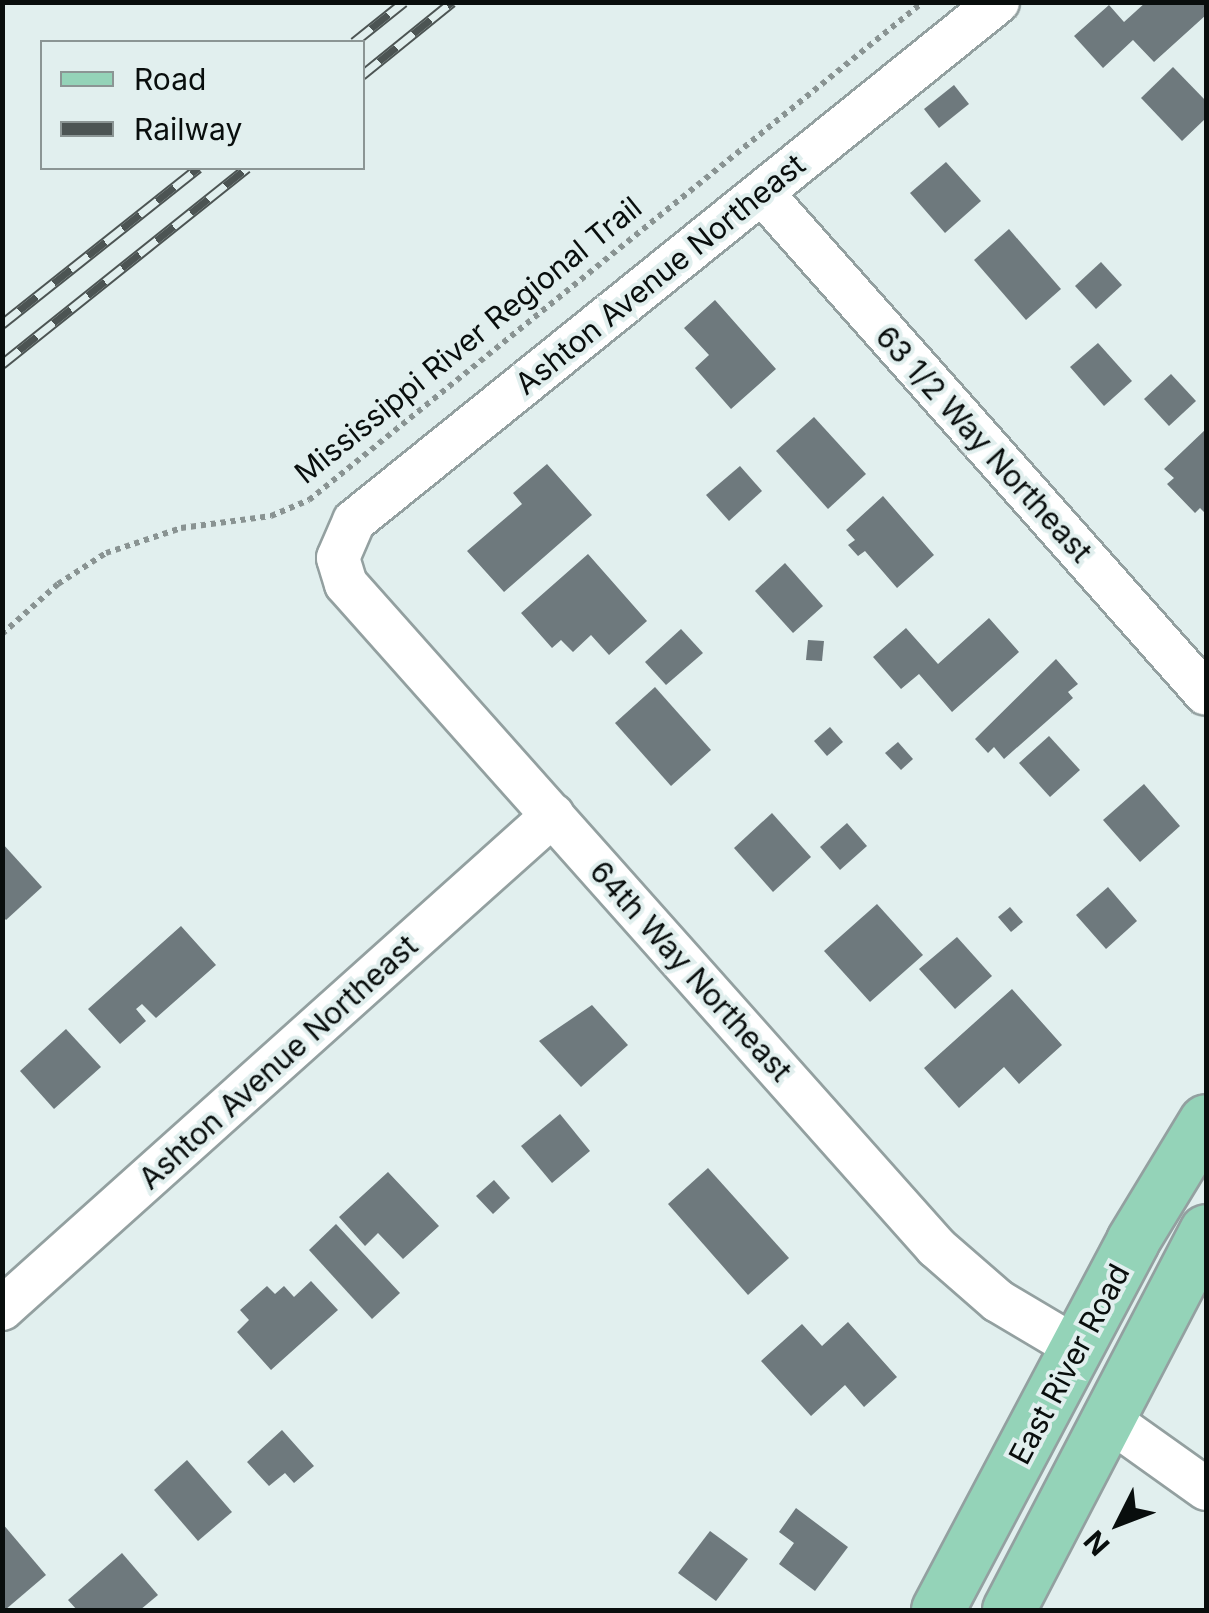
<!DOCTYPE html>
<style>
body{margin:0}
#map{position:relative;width:1209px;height:1613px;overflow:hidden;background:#e1efee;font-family:Inter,sans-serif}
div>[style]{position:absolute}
.building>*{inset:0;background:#6e797d}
.path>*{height:6px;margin-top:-3px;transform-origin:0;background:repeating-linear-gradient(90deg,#899392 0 5px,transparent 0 10px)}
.roads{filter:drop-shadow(2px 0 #93a0a0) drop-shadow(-2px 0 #93a0a0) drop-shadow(0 2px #93a0a0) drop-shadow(0 -2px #93a0a0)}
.minor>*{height:42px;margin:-21px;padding:0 21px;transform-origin:21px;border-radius:21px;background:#fff}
.major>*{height:52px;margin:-26px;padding:0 26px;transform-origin:26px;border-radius:26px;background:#94d3b8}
.rail>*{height:11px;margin-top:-5.5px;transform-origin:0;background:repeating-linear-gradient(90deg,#e1efee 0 22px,#4c5453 0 44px);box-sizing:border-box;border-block:2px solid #4c5453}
span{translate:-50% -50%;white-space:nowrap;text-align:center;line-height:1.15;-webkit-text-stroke:8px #e1efee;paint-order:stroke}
.street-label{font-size:30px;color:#090e0d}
.frame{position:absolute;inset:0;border:5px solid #090e0d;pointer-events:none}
.legend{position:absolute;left:40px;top:40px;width:325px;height:130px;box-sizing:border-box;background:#e1efee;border:2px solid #8b9594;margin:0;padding:12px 18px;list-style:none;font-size:30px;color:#090e0d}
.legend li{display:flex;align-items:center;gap:20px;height:50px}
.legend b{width:50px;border:2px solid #8b9594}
.north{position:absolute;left:1069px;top:1473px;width:100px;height:100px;-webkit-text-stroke:8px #e1efee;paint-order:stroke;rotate:228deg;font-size:28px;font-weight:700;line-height:40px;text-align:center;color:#090e0d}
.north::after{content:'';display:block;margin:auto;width:35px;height:45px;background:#090e0d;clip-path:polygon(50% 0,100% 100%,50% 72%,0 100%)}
</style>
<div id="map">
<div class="building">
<div style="clip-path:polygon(1146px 2px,1206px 2px,1206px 15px,1154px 62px,1133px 40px,1103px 68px,1074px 36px,1109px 5px,1124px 22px)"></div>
<div style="clip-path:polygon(1173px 67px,1206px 101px,1206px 118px,1182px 141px,1141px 98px)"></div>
<div style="clip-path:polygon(954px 85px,969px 104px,939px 128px,924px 109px)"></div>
<div style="clip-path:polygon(946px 162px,981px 201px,945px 233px,910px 193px)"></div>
<div style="clip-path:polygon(1009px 229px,1061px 289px,1026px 320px,974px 260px)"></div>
<div style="clip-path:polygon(1101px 262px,1122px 285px,1096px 309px,1075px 286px)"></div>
<div style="clip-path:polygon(715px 300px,776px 369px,731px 409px,695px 368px,709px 355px,684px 328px)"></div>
<div style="clip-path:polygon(1098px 343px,1132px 381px,1104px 406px,1070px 367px)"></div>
<div style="clip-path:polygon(1171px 374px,1196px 401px,1169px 426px,1144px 399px)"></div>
<div style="clip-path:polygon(814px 417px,866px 474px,828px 509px,776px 451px)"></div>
<div style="clip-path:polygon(1206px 429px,1206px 514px,1200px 508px,1195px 513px,1167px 484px,1174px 478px,1164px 469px)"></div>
<div style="clip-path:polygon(547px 464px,592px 515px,504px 592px,467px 551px,522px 504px,513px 493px)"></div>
<div style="clip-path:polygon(740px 466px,762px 491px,729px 521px,706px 495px)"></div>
<div style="clip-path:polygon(883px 496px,934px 555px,897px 588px,865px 551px,858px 556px,848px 545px,855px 540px,846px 530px)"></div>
<div style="clip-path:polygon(588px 554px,647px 621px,609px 655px,591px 635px,573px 652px,561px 640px,552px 648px,521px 613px)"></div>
<div style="clip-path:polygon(785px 563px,823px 606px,793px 633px,755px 591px)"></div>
<div style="clip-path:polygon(989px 618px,1019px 652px,952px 712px,919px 674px,901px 689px,873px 657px,906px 628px,938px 664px)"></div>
<div style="clip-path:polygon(681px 629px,703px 653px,666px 685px,645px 662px)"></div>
<div style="clip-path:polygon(808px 640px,824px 641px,822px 661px,806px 660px)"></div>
<div style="clip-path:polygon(1056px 659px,1078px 684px,1068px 692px,1073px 698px,1004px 759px,994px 747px,988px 753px,975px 739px)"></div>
<div style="clip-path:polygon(655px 687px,711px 750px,671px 786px,615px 723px)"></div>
<div style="clip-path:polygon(830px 727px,843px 742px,827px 756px,814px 741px)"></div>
<div style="clip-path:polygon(1049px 736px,1080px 770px,1050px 797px,1019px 763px)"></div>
<div style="clip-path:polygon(898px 742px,913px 759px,901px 770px,885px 753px)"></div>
<div style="clip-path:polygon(1144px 784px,1180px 826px,1140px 862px,1103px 820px)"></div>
<div style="clip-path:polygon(772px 813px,811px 857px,773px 892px,734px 848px)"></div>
<div style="clip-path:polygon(847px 823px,867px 846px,840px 870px,820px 847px)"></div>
<div style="clip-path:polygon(2px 843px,42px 887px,6px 920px,2px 916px)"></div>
<div style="clip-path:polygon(1108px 887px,1137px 921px,1106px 949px,1076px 915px)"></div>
<div style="clip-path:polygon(877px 904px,923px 955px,870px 1002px,824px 951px)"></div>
<div style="clip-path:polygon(1010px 907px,1023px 922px,1011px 932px,998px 917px)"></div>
<div style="clip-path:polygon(181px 926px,216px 965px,156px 1018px,142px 1004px,136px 1009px,146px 1021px,120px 1044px,88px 1009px)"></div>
<div style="clip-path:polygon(957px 937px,992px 976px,955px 1009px,919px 969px)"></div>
<div style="clip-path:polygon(1012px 989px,1062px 1045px,1019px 1084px,1004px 1067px,959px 1108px,924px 1068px)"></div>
<div style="clip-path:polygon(592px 1005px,628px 1045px,581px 1087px,539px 1041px)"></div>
<div style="clip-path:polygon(66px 1029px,101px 1067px,54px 1109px,20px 1071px)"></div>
<div style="clip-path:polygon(560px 1114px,590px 1151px,552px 1183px,521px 1146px)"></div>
<div style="clip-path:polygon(708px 1168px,789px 1258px,748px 1295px,668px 1204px)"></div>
<div style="clip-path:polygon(388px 1172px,439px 1226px,403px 1259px,378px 1233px,365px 1246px,339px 1217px)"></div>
<div style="clip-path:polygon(494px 1180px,510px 1198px,493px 1214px,476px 1196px)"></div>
<div style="clip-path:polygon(336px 1224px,400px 1293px,372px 1319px,309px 1250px)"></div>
<div style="clip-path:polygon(311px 1281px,338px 1310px,271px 1370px,237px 1332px,249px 1320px,240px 1310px,267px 1286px,275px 1294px,284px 1286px,294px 1297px)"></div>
<div style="clip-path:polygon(848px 1322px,897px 1377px,864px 1407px,845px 1385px,811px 1416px,761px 1361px,802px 1324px,822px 1346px)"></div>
<div style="clip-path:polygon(282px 1430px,314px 1466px,294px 1483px,285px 1473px,269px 1486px,247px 1462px)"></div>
<div style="clip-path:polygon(187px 1460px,232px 1512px,198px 1541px,154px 1490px)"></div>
<div style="clip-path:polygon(796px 1508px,848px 1547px,815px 1591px,779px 1564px,794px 1543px,779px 1532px)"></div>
<div style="clip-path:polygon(2px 1523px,46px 1575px,5px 1610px,2px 1610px)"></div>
<div style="clip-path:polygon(710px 1531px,748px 1559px,716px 1601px,678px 1573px)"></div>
<div style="clip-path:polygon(122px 1553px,158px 1595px,140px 1610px,77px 1610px,68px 1600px)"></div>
</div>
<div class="path">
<div style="left:2px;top:634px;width:75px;rotate:-41.8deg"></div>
<div style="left:58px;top:584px;width:57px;rotate:-32.9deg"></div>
<div style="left:106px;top:553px;width:79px;rotate:-18.4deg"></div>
<div style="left:181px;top:528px;width:91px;rotate:-7.6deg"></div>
<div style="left:271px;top:516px;width:41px;rotate:-22.8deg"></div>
<div style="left:309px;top:500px;width:791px;rotate:-39.04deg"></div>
</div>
<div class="roads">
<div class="minor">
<div style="left:998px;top:2px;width:827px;rotate:141.13deg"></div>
<div style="left:354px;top:521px;width:40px;rotate:113.4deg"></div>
<div style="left:338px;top:558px;width:27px;rotate:73deg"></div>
<div style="left:346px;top:584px;width:888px;rotate:48.33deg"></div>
<div style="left:936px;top:1247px;width:82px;rotate:41.1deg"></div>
<div style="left:998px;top:1301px;width:94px;rotate:30.7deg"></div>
<div style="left:762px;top:193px;width:669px;rotate:48.45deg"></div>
<div style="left:2px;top:1309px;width:740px;rotate:-41.88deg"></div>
<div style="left:1108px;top:1419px;width:120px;rotate:35.5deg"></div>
</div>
<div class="major">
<div style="left:938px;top:1610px;width:417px;rotate:-62.1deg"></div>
<div style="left:1133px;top:1241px;width:140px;rotate:-58.7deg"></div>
<div style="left:1009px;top:1610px;width:427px;rotate:-62.5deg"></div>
</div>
</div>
<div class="rail">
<div style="left:354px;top:42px;width:64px;rotate:-38.7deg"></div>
<div style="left:362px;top:75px;width:116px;rotate:-39deg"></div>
<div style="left:2px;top:324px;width:251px;rotate:-38.5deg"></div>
<div style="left:2px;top:364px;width:314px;rotate:-38.7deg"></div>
</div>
<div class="street-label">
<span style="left:660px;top:274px;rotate:-39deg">Ashton Avenue Northeast</span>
<span style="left:468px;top:340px;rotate:-39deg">Mississippi River Regional Trail</span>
<span style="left:984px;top:444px;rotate:48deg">63 1/2 Way Northeast</span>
<span style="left:691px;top:971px;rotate:48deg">64th Way Northeast</span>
<span style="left:278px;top:1062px;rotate:-42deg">Ashton Avenue Northeast</span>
<span style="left:1069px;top:1364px;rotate:-62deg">East River Road</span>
</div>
<div class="frame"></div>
<ul class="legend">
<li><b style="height:12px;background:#94d3b8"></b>Road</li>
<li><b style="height:12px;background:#4c5453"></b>Railway</li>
</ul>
<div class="north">N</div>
</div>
